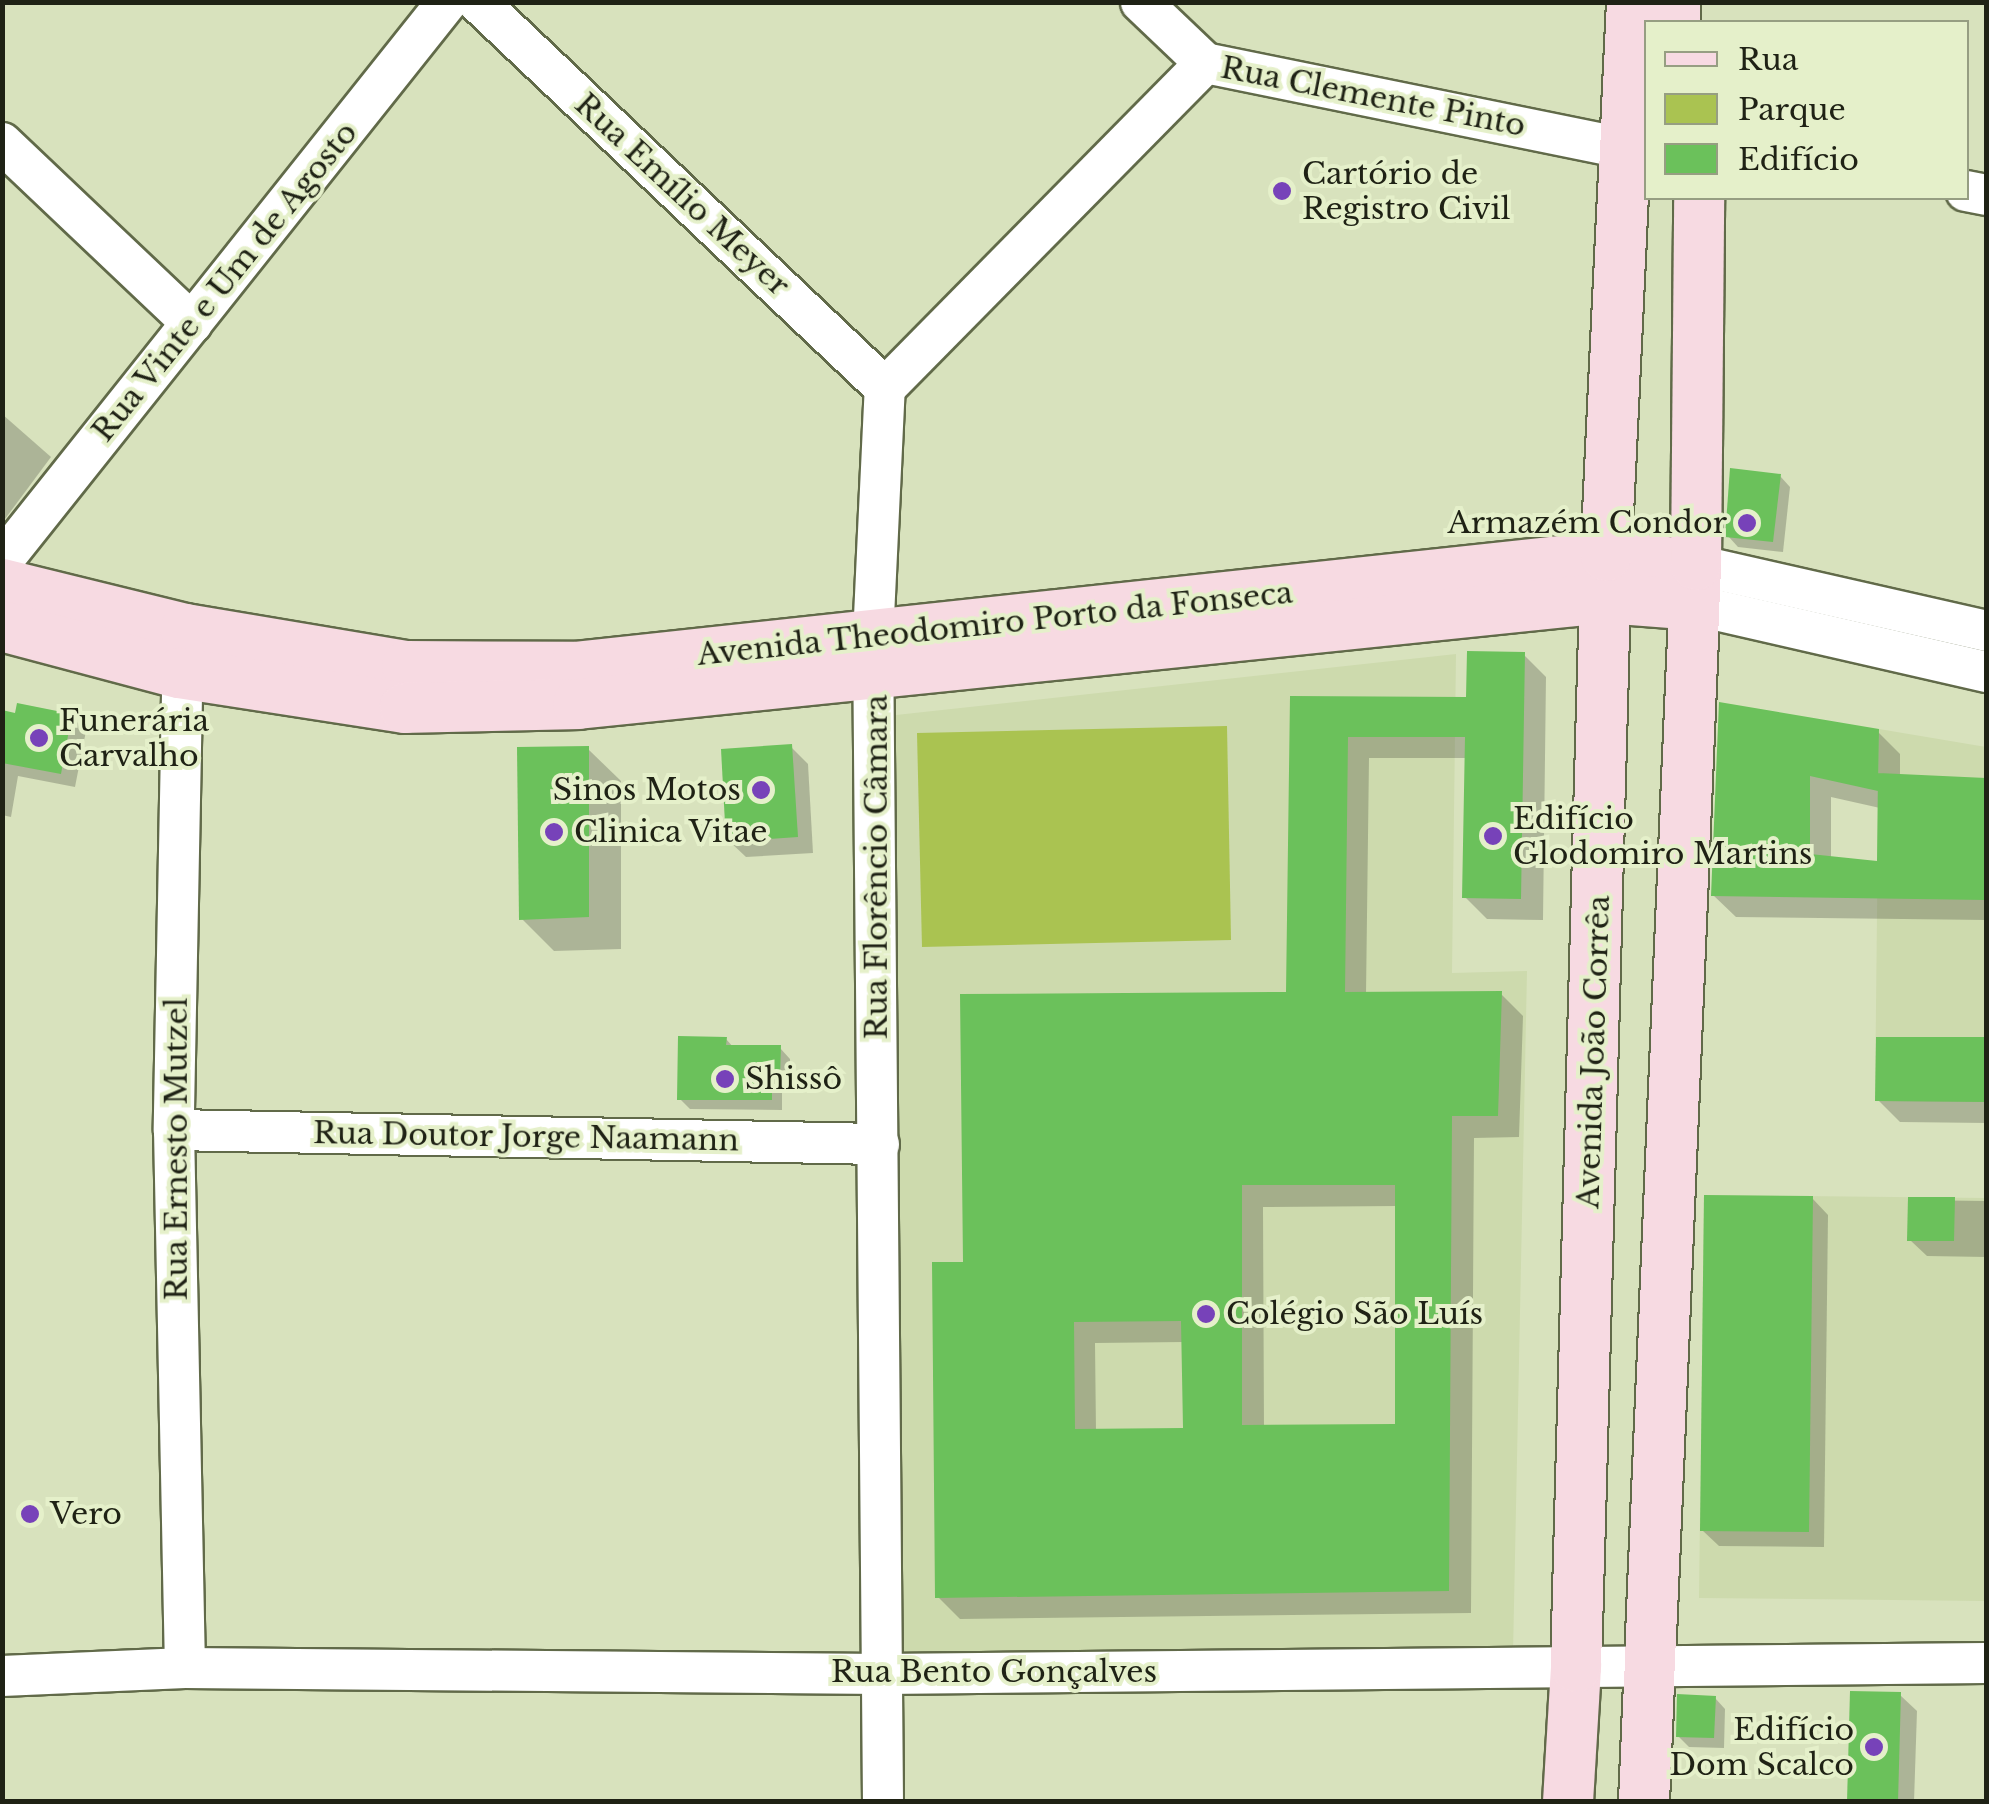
<!DOCTYPE html>
<meta charset="utf-8">
<style>
body{margin:0}
#map{position:relative;width:1989px;height:1804px;overflow:hidden;background:#d8e2bd;font-family:"Libre Baskerville",serif}
div>[style]{position:absolute}
.built>*{inset:0;background:#cddaad}
.green>*{inset:0;background:#aac351}
.shadow>*{inset:0;background:#0003}
.building>*{inset:0;background:#6bc15b}
.roads{filter:drop-shadow(2px 0 #616a49) drop-shadow(-2px 0 #616a49) drop-shadow(0 2px #616a49) drop-shadow(0 -2px #616a49)}
.minor>*{height:40px;margin:-20px;padding:0 20px;transform-origin:20px;border-radius:20px;background:#fff}
.major>*{height:50px;margin:-25px;padding:0 25px;transform-origin:25px;border-radius:25px;background:#f7dae2}
.dots>*{width:28px;height:28px;translate:-50% -50%;box-sizing:border-box;border:5px solid #e5f0ca;border-radius:50%}
span{translate:-50% -50%;white-space:nowrap;text-align:center;line-height:1.15;-webkit-text-stroke:8px #e5f0ca;paint-order:stroke}
.street-label{font-size:30px;color:#1f2215}
.poi-label{font-size:30px;color:#1f2215}
.left{translate:0 -50%;text-align:left}
.right{translate:-100% -50%;text-align:right}
.frame{position:absolute;inset:0;border:5px solid #1f2215;pointer-events:none}
.legend{position:absolute;left:1644px;top:20px;width:325px;height:180px;box-sizing:border-box;background:#e5f0ca;border:2px solid #969e82;margin:0;padding:12px 18px;list-style:none;font-size:30px;color:#1f2215}
.legend li{display:flex;align-items:center;gap:20px;height:50px}
.legend b{width:50px;border:2px solid #969e82}
</style>
<div id="map">
<div class="built">
<div style="clip-path:polygon(1456px 654px,1452px 973px,1527px 971px,1513px 1654px,890px 1654px,896px 715px)"></div>
<div style="clip-path:polygon(1879px 729px,1986px 747px,1986px 1102px,1875px 1101px)"></div>
<div style="clip-path:polygon(1704px 1195px,1986px 1198px,1986px 1601px,1699px 1598px)"></div>
</div>
<div class="green">
<div style="clip-path:polygon(1227px 726px,1231px 940px,922px 947px,917px 733px)"></div>
</div>
<div class="shadow">
<div style="clip-path:polygon(2px 414px,51px 457px,2px 523px)"></div>
<div style="clip-path:polygon(1780px 476px,1790px 487px,1783px 552px,1738px 547px,1728px 536px)"></div>
<div style="clip-path:polygon(evenodd,1524px 655px,1546px 677px,1543px 920px,1487px 919px,1465px 897px,1467px 758px,1369px 758px,1366px 995px,1501px 994px,1523px 1016px,1519px 1137px,1474px 1138px,1471px 1613px,960px 1619px,938px 1597px,966px 1265px,1289px 995px,1293px 698px,1468px 700px,1524px 655px,1397px 1206px,1397px 1427px,1264px 1427px,1263px 1207px,1397px 1206px,1524px 655px,1184px 1342px,1185px 1431px,1096px 1432px,1095px 1343px,1184px 1342px)"></div>
<div style="clip-path:polygon(evenodd,1721px 705px,1877px 731px,1900px 754px,1900px 776px,1986px 780px,1986px 920px,1736px 917px,1713px 895px,1721px 705px,1831px 797px,1880px 808px,1880px 864px,1831px 859px,1831px 797px)"></div>
<div style="clip-path:polygon(2px 713px,71px 716px,86px 731px,75px 787px,18px 776px,11px 817px,2px 815px)"></div>
<div style="clip-path:polygon(791px 747px,808px 764px,813px 853px,746px 857px,729px 841px)"></div>
<div style="clip-path:polygon(588px 749px,621px 781px,621px 949px,554px 951px,522px 919px)"></div>
<div style="clip-path:polygon(726px 1039px,734px 1048px,780px 1048px,790px 1059px,790px 1089px,782px 1089px,782px 1110px,690px 1109px,680px 1099px)"></div>
<div style="clip-path:polygon(1986px 1039px,1986px 1123px,1900px 1122px,1878px 1100px,1879px 1040px)"></div>
<div style="clip-path:polygon(1812px 1198px,1828px 1215px,1824px 1547px,1719px 1546px,1702px 1530px)"></div>
<div style="clip-path:polygon(1910px 1200px,1986px 1201px,1986px 1257px,1927px 1256px,1910px 1240px)"></div>
<div style="clip-path:polygon(1900px 1695px,1917px 1711px,1914px 1802px,1850px 1802px)"></div>
<div style="clip-path:polygon(1715px 1698px,1725px 1709px,1724px 1748px,1689px 1747px,1678px 1736px)"></div>
</div>
<div class="building">
<div style="clip-path:polygon(1730px 468px,1781px 474px,1773px 542px,1725px 537px)"></div>
<div style="clip-path:polygon(evenodd,1467px 651px,1525px 652px,1521px 899px,1462px 898px,1465px 737px,1348px 737px,1345px 992px,1502px 991px,1498px 1116px,1452px 1116px,1449px 1591px,935px 1598px,932px 1262px,963px 1262px,960px 994px,1286px 992px,1290px 696px,1466px 697px,1467px 651px,1242px 1185px,1395px 1185px,1395px 1424px,1242px 1425px,1242px 1185px,1467px 651px,1181px 1321px,1183px 1428px,1075px 1429px,1074px 1322px,1181px 1321px)"></div>
<div style="clip-path:polygon(1719px 702px,1879px 729px,1878px 791px,1810px 776px,1810px 854px,1877px 861px,1878px 773px,1986px 778px,1986px 900px,1711px 896px)"></div>
<div style="clip-path:polygon(17px 703px,72px 714px,61px 774px,2px 763px,2px 710px,15px 713px)"></div>
<div style="clip-path:polygon(792px 744px,798px 837px,726px 842px,721px 749px)"></div>
<div style="clip-path:polygon(589px 746px,589px 917px,519px 920px,517px 747px)"></div>
<div style="clip-path:polygon(678px 1036px,727px 1037px,726px 1045px,781px 1045px,780px 1079px,772px 1079px,772px 1100px,677px 1100px)"></div>
<div style="clip-path:polygon(1876px 1037px,1986px 1037px,1986px 1102px,1875px 1101px)"></div>
<div style="clip-path:polygon(1704px 1195px,1813px 1196px,1809px 1532px,1700px 1531px)"></div>
<div style="clip-path:polygon(1908px 1197px,1955px 1197px,1954px 1241px,1907px 1241px)"></div>
<div style="clip-path:polygon(1850px 1691px,1901px 1692px,1898px 1802px,1847px 1802px)"></div>
<div style="clip-path:polygon(1677px 1694px,1716px 1696px,1714px 1738px,1676px 1737px)"></div>
</div>
<div class="roads">
<div class="minor">
<div style="left:478px;top:2px;width:561px;rotate:43.48deg"></div>
<div style="left:1141px;top:2px;width:88px;rotate:43.6deg"></div>
<div style="left:1205px;top:63px;width:432px;rotate:11.5deg"></div>
<div style="left:2px;top:143px;width:262px;rotate:43.5deg"></div>
<div style="left:1966px;top:191px;width:20px;rotate:11deg"></div>
<div style="left:2px;top:561px;width:714px;rotate:-51.48deg"></div>
<div style="left:1696px;top:565px;width:297px;rotate:12.8deg"></div>
<div style="left:1694px;top:605px;width:300px;rotate:12.9deg"></div>
<div style="left:183px;top:643px;width:487px;rotate:91.1deg"></div>
<div style="left:174px;top:1130px;width:538px;rotate:88.83deg"></div>
<div style="left:174px;top:1130px;width:705px;rotate:1.14deg"></div>
<div style="left:2px;top:1676px;width:183px;rotate:-2.5deg"></div>
<div style="left:185px;top:1668px;width:698px;rotate:0.49deg"></div>
<div style="left:883px;top:1674px;width:1103px;rotate:-0.57deg"></div>
<div style="left:883px;top:1802px;width:1164px;rotate:-90.49deg"></div>
<div style="left:873px;top:638px;width:250px;rotate:-87.3deg"></div>
<div style="left:885px;top:388px;width:456px;rotate:-45.4deg"></div>
</div>
<div class="major">
<div style="left:1675px;top:2px;width:20px;rotate:90deg"></div>
<div style="left:2px;top:584px;width:188px;rotate:13.8deg"></div>
<div style="left:185px;top:629px;width:225px;rotate:9.5deg"></div>
<div style="left:407px;top:666px;width:167px;rotate:0.3deg"></div>
<div style="left:574px;top:667px;width:1038px;rotate:-6.14deg"></div>
<div style="left:1606px;top:556px;width:90px;rotate:5.7deg"></div>
<div style="left:2px;top:626px;width:183px;rotate:14.9deg"></div>
<div style="left:179px;top:673px;width:229px;rotate:8.8deg"></div>
<div style="left:405px;top:708px;width:173px;rotate:-1.3deg"></div>
<div style="left:578px;top:704px;width:1033px;rotate:-5.89deg"></div>
<div style="left:1606px;top:598px;width:88px;rotate:4.5deg"></div>
<div style="left:1568px;top:1802px;width:135px;rotate:-86.6deg"></div>
<div style="left:1576px;top:1667px;width:1111px;rotate:-88.45deg"></div>
<div style="left:1606px;top:556px;width:555px;rotate:-87.31deg"></div>
<div style="left:1644px;top:1802px;width:1238px;rotate:-87.59deg"></div>
<div style="left:1696px;top:565px;width:367px;rotate:-89.5deg"></div>
</div>
</div>
<div class="dots">
<div style="left:1282px;top:191px;background:#7742b9"></div>
<div style="left:1747px;top:523px;background:#7742b9"></div>
<div style="left:39px;top:738px;background:#7742b9"></div>
<div style="left:761px;top:790px;background:#7742b9"></div>
<div style="left:554px;top:832px;background:#7742b9"></div>
<div style="left:1493px;top:836px;background:#7742b9"></div>
<div style="left:725px;top:1079px;background:#7742b9"></div>
<div style="left:1206px;top:1314px;background:#7742b9"></div>
<div style="left:30px;top:1514px;background:#7742b9"></div>
<div style="left:1874px;top:1747px;background:#7742b9"></div>
</div>
<div class="street-label">
<span style="left:1373px;top:97px;rotate:11deg">Rua Clemente Pinto</span>
<span style="left:682px;top:195px;rotate:43deg">Rua Emílio Meyer</span>
<span style="left:225px;top:282px;rotate:-51deg">Rua Vinte e Um de Agosto</span>
<span style="left:995px;top:624px;rotate:-6deg">Avenida Theodomiro Porto da Fonseca</span>
<span style="left:877px;top:867px;rotate:-90deg">Rua Florêncio Câmara</span>
<span style="left:1594px;top:1052px;rotate:-88deg">Avenida João Corrêa</span>
<span style="left:526px;top:1137px;rotate:1deg">Rua Doutor Jorge Naamann</span>
<span style="left:177px;top:1149px;rotate:-90deg">Rua Ernesto Mutzel</span>
<span style="left:994px;top:1672px">Rua Bento Gonçalves</span>
</div>
<div class="poi-label">
<span class="left" style="left:1302px;top:191px">Cartório de<br>Registro Civil</span>
<span class="right" style="left:1727px;top:523px">Armazém Condor</span>
<span class="left" style="left:59px;top:738px">Funerária<br>Carvalho</span>
<span class="right" style="left:741px;top:790px">Sinos Motos</span>
<span class="left" style="left:1513px;top:836px">Edifício<br>Glodomiro Martins</span>
<span class="left" style="left:574px;top:832px">Clinica Vitae</span>
<span class="left" style="left:745px;top:1079px">Shissô</span>
<span class="left" style="left:1226px;top:1314px">Colégio São Luís</span>
<span class="left" style="left:50px;top:1514px">Vero</span>
<span class="right" style="left:1854px;top:1747px">Edifício<br>Dom Scalco</span>
</div>
<div class="frame"></div>
<ul class="legend">
<li><b style="height:12px;background:#f7dae2"></b>Rua</li>
<li><b style="height:28px;background:#aac351"></b>Parque</li>
<li><b style="height:28px;background:#6bc15b"></b>Edifício</li>
</ul>
</div>
